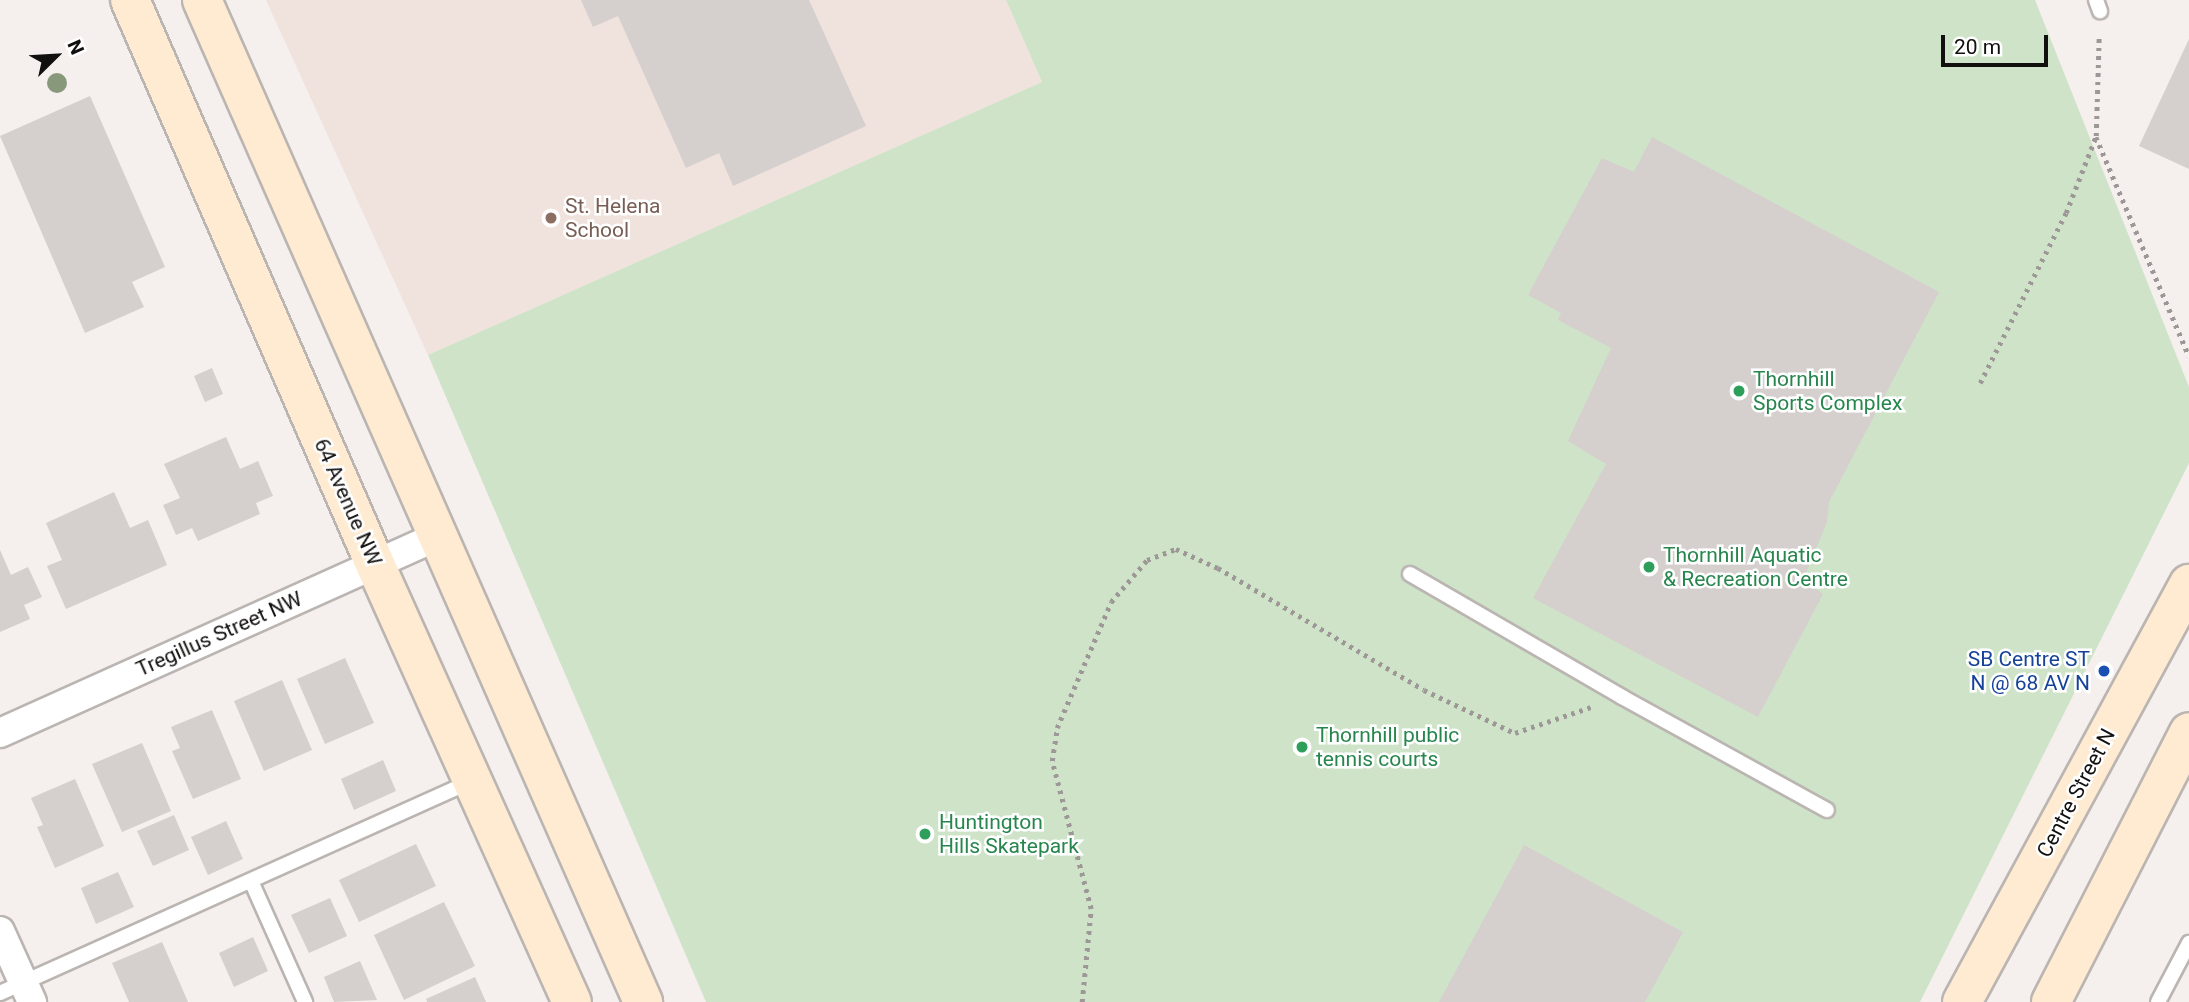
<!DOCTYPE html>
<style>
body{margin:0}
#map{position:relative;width:2189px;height:1002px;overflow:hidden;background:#f5efed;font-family:Roboto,sans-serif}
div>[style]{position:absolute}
.built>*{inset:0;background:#f0e2dc}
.green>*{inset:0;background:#cfe3c8}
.building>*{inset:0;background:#d5cfcd}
.path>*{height:4.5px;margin-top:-2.25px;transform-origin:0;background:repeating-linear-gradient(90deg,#9d9897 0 3.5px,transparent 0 8.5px)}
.roads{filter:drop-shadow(2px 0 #bbb5b2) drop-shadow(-2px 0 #bbb5b2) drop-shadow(0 2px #bbb5b2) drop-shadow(0 -2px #bbb5b2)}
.lane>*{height:14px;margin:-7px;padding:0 7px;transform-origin:7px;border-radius:7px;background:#fff}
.street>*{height:28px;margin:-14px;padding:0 14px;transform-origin:14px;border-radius:14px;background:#fff}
.secondary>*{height:38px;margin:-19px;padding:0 19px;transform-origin:19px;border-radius:19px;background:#feebd1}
.trees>*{width:20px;height:20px;margin:-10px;border-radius:50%;background:#88997b}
.dots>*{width:19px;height:19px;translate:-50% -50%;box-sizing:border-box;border:4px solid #fff;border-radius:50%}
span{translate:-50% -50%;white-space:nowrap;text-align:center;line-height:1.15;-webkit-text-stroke:5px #fff;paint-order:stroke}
.education-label{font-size:21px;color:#785e54}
.left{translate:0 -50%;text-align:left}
.leisure-label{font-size:21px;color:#27864d}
.street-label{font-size:21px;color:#12100f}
.transit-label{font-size:21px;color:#164399}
.right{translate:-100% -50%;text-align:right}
.north{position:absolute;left:21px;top:21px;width:70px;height:70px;-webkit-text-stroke:5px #fff;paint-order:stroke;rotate:66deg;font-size:19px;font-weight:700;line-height:28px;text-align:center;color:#12100f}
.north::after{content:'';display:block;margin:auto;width:24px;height:32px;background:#12100f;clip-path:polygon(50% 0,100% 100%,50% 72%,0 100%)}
.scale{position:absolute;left:1941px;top:35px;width:107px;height:32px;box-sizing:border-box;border:4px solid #12100f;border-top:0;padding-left:9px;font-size:21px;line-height:24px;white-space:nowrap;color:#12100f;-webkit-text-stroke:5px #fff;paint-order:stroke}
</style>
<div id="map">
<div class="built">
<div style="clip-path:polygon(266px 0,1006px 0,1042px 82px,428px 355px)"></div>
</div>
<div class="green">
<div style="clip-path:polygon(1006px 0,2035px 0,2189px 387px,2189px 463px,1920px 1002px,706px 1002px,428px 355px,1042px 82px)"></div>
</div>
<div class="building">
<div style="clip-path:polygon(581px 0,809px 0,866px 126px,733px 186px,719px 153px,686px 168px,618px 16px,593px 27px)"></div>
<div style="clip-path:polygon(2189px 39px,2189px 169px,2139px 146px)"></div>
<div style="clip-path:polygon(90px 96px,165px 267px,132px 282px,144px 307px,85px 333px,0 136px)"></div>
<div style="clip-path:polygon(1652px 137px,1939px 292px,1829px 502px,1827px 522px,1803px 580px,1823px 594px,1758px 717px,1533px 598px,1606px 464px,1568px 441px,1611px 348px,1558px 320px,1561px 313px,1528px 295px,1602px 158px,1634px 172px)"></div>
<div style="clip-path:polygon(212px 368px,223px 394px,205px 402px,194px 376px)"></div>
<div style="clip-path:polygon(226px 437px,240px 469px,258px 461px,273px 496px,256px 503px,260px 514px,198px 541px,192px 528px,176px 535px,163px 505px,180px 498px,164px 464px)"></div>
<div style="clip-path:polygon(114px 492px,130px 528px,148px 520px,167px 565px,66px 609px,47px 566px,62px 560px,46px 523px)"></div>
<div style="clip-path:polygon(0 550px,11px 575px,28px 567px,42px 597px,24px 605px,30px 619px,0 632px)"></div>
<div style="clip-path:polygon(345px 658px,374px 723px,325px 744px,297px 679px)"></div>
<div style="clip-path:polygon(282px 680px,312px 750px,264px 771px,234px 701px)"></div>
<div style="clip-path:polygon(212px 710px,241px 779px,193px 799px,172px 751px,180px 748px,171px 727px)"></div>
<div style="clip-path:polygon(142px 743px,171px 811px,122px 832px,92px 764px)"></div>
<div style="clip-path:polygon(383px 760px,396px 791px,354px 810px,341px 779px)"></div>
<div style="clip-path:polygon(75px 779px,104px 846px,55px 868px,37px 827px,43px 825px,31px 798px)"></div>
<div style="clip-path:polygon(174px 815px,189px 850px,153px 866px,137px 831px)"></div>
<div style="clip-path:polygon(226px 821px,243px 859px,208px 875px,191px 837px)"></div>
<div style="clip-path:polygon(416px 844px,436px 886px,359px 922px,339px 880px)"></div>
<div style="clip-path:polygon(1524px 845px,1683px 932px,1645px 1002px,1439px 1002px)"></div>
<div style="clip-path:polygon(118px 872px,134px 907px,96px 924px,81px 888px)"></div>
<div style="clip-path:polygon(330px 898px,347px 936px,309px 953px,291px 915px)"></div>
<div style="clip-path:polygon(444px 902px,475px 966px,404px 1000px,374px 935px)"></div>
<div style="clip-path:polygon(253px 937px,268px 971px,234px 987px,219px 953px)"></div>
<div style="clip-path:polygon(162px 942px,188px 1002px,129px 1002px,112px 963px)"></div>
<div style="clip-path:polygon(360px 961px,377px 1000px,334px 1002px,324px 977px)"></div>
<div style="clip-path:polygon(475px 977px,486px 1002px,427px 1002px,426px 999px)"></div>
</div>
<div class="path">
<div style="left:2096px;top:137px;width:238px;rotate:67deg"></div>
<div style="left:1980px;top:383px;width:191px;rotate:-63.2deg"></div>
<div style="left:2066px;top:213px;width:83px;rotate:-68.7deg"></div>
<div style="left:2096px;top:136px;width:100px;rotate:-88.3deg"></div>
<div style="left:1082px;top:1002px;width:93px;rotate:-84.5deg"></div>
<div style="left:1091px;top:909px;width:153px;rotate:-104.8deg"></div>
<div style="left:1052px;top:761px;width:33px;rotate:-81deg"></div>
<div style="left:1057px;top:728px;width:137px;rotate:-66.8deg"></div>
<div style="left:1111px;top:602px;width:55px;rotate:-49.4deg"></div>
<div style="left:1147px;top:560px;width:31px;rotate:-21deg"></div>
<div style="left:1176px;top:549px;width:46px;rotate:24.3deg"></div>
<div style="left:1218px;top:568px;width:239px;rotate:30.6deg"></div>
<div style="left:1424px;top:690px;width:101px;rotate:25.3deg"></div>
<div style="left:1515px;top:733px;width:80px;rotate:-18.9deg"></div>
</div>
<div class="roads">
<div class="lane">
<div style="left:2096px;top:0;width:12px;rotate:70deg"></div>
<div style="left:1410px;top:574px;width:245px;rotate:30.1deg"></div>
<div style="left:1622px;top:697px;width:234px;rotate:28.9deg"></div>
<div style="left:251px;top:881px;width:133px;rotate:65.9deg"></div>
<div style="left:0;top:993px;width:517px;rotate:-24.19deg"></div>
<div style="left:2158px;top:1002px;width:67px;rotate:-62.3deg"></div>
</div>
<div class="street">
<div style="left:0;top:733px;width:481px;rotate:-24.2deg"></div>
<div style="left:0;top:931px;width:78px;rotate:65.7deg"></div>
</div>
<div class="secondary">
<div style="left:130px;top:0;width:615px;rotate:66.52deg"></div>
<div style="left:375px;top:564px;width:480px;rotate:65.8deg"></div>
<div style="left:202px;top:0;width:1095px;rotate:66.24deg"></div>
<div style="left:1962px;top:1002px;width:476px;rotate:-61.5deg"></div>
<div style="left:2051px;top:1002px;width:303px;rotate:-62.9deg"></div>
</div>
</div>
<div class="trees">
<div style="left:57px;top:83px"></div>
</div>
<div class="dots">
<div style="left:551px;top:218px;background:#8d6e63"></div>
<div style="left:1739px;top:391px;background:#2e9e5b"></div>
<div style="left:1649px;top:567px;background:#2e9e5b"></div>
<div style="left:2104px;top:671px;background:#1a4fb4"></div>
<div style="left:1302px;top:747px;background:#2e9e5b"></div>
<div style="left:925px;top:834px;background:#2e9e5b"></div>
</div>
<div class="education-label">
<span class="left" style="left:565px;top:218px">St. Helena<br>School</span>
</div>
<div class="leisure-label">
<span class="left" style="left:1753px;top:391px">Thornhill<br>Sports Complex</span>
<span class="left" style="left:1663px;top:567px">Thornhill Aquatic<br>&amp; Recreation Centre</span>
<span class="left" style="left:1316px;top:747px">Thornhill public<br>tennis courts</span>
<span class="left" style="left:939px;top:834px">Huntington<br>Hills Skatepark</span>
</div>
<div class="street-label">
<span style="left:348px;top:502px;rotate:66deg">64 Avenue NW</span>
<span style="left:219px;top:634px;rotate:-24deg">Tregillus Street NW</span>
<span style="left:2076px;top:793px;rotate:-62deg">Centre Street N</span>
</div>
<div class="transit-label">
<span class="right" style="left:2090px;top:671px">SB Centre ST<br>N @ 68 AV N</span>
</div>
<div class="north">N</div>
<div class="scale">20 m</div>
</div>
